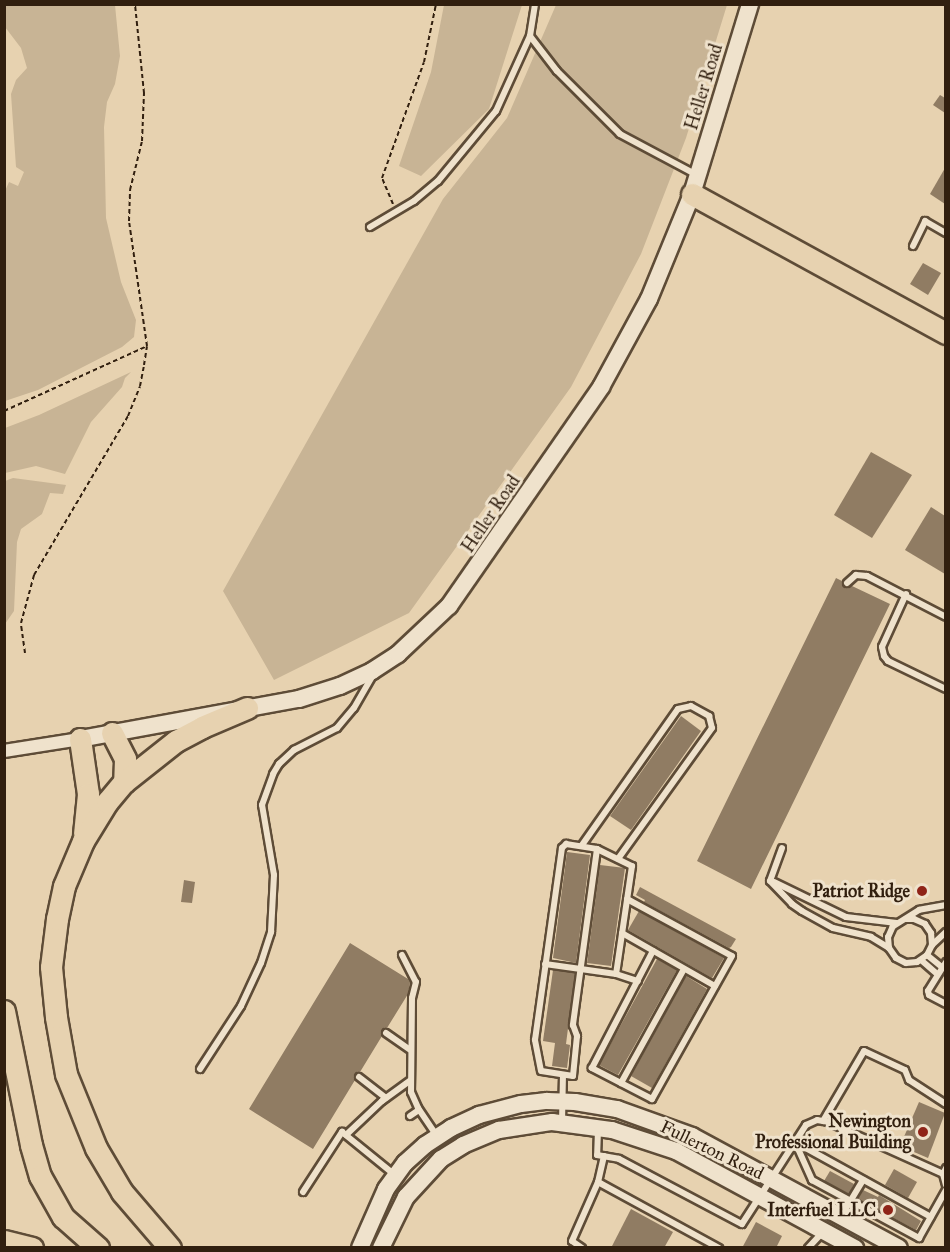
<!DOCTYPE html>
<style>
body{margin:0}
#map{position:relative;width:950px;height:1252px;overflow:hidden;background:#e7d2b0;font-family:"IM FELL Great Primer",serif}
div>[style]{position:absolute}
.green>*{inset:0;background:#c8b495}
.building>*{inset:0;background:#907c63}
.path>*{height:2px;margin-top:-1px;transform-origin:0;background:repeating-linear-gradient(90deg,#311f0f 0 4.5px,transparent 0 7.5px)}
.roads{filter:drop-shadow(2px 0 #5e4c37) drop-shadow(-2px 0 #5e4c37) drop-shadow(0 2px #5e4c37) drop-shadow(0 -2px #5e4c37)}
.lane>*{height:6px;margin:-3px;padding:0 3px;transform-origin:3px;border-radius:3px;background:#efe2cc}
.street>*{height:12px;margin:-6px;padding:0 6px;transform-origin:6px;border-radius:6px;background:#efe2cc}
.secondary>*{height:16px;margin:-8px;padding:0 8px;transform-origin:8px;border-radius:8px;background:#efe2cc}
.highway>*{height:21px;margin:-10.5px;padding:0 10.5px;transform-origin:10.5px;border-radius:10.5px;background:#e7d2b0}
.dots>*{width:16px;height:16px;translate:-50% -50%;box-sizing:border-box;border:3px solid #efe2cc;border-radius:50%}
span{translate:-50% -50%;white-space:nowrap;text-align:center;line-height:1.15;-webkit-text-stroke:6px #efe2cc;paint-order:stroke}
.street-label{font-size:18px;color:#311f0f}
.poi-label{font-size:18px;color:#311f0f;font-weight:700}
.right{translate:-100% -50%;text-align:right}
.frame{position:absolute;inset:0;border:6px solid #311f0f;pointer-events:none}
</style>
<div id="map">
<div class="green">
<div style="clip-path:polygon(5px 4px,115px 5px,120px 56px,115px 84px,107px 102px,104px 127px,106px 218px,121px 282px,136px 320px,134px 337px,122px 347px,38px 390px,5px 401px,5px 191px,9px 182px,18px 186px,24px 172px,16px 167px,11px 94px,16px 80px,27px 68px,21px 48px,5px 27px)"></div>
<div style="clip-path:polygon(444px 5px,522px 5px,489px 109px,421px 176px,399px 166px,431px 72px)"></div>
<div style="clip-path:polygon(556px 5px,727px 5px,686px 138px,641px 254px,571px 387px,409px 613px,274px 680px,223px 591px,443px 199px,507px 118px)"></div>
<div style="clip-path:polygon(131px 372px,125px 378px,122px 387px,91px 422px,65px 474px,36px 466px,5px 473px,5px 428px,39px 415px)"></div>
<div style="clip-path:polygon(13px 478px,66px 485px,63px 494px,50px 493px,42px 514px,21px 529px,17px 542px,14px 611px,5px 624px,5px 481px)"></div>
</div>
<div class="building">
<div style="clip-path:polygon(940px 95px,945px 98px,945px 113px,933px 105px)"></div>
<div style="clip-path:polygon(945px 168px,945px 204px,930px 194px)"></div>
<div style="clip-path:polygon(923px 263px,941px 273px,928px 295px,910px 284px)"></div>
<div style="clip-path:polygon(871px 452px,912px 475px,872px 538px,834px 515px)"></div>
<div style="clip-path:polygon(931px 507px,945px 516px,945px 574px,905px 550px)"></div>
<div style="clip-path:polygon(836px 578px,842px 581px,845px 588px,852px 586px,890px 604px,751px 889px,697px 861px)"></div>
<div style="clip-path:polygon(681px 716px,701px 731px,631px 830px,610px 816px)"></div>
<div style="clip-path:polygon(567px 852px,590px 855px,576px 963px,553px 958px)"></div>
<div style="clip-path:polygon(600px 865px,625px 868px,611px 966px,587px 963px)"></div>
<div style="clip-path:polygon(184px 880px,195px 882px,192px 903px,181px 902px)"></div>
<div style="clip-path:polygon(640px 887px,736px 939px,731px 947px,729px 948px,644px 902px,645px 900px,636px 895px)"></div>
<div style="clip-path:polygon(639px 911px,724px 958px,712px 978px,628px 930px)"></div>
<div style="clip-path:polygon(350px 943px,408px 979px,410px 983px,408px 994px,387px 1028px,381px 1030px,382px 1036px,360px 1072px,355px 1074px,355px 1080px,313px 1149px,249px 1109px)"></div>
<div style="clip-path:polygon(657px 959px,677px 970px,618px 1075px,599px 1065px)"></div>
<div style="clip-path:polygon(553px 970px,575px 973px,566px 1044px,570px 1045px,567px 1068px,552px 1066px,555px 1043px,543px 1041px)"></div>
<div style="clip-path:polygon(686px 976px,707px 989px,652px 1088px,631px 1076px)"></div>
<div style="clip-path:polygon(919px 1102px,945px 1113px,928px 1158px,900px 1146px)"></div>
<div style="clip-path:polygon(894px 1169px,917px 1182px,908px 1198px,885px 1185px)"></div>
<div style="clip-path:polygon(830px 1171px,854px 1184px,849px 1194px,824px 1181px)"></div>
<div style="clip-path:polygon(863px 1190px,878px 1197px,879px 1195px,921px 1221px,916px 1230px,858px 1199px)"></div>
<div style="clip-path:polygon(631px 1209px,673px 1232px,664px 1248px,611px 1248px)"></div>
<div style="clip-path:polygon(756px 1222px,782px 1236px,776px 1248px,742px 1248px)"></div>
</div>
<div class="path">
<div style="left:393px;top:204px;width:28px;rotate:-113deg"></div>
<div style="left:382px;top:178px;width:123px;rotate:-70.1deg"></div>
<div style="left:424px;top:62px;width:59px;rotate:-78.3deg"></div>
<div style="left:4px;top:411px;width:157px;rotate:-24.4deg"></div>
<div style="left:25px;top:653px;width:30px;rotate:-98deg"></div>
<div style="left:21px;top:623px;width:50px;rotate:-74.8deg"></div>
<div style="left:34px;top:575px;width:185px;rotate:-59.4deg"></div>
<div style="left:128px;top:416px;width:32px;rotate:-68deg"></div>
<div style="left:140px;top:386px;width:21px;rotate:-79deg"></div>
<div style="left:144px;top:365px;width:19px;rotate:-81deg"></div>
<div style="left:147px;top:346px;width:126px;rotate:-98.2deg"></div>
<div style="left:129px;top:221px;width:31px;rotate:-88deg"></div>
<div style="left:130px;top:190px;width:50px;rotate:-76.2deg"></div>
<div style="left:142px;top:141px;width:48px;rotate:-87.6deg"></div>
<div style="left:144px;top:93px;width:89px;rotate:-95.8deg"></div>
</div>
<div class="roads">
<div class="lane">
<div style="left:530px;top:36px;width:44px;rotate:52.4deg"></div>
<div style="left:557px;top:71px;width:89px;rotate:45deg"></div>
<div style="left:620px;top:134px;width:85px;rotate:28.1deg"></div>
<div style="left:370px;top:227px;width:51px;rotate:-30.6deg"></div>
<div style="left:414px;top:201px;width:31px;rotate:-40deg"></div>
<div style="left:438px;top:181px;width:91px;rotate:-50.4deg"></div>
<div style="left:496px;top:111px;width:82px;rotate:-65.6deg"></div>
<div style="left:530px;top:36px;width:32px;rotate:-81deg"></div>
<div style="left:913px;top:246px;width:28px;rotate:-64deg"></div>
<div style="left:925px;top:221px;width:24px;rotate:30deg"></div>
<div style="left:847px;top:583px;width:12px;rotate:-42deg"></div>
<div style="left:856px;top:575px;width:11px;rotate:5deg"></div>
<div style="left:867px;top:576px;width:89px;rotate:27.4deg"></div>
<div style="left:906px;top:594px;width:58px;rotate:114.4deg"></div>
<div style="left:882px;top:647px;width:9px;rotate:77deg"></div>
<div style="left:884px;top:656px;width:6px;rotate:51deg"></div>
<div style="left:888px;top:661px;width:64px;rotate:25.8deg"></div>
<div style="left:582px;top:845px;width:166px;rotate:-54.8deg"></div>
<div style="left:678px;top:709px;width:13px;rotate:-13deg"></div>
<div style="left:691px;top:706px;width:21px;rotate:29deg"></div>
<div style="left:709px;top:716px;width:12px;rotate:76deg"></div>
<div style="left:712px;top:728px;width:161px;rotate:125.7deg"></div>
<div style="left:597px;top:849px;width:178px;rotate:97.8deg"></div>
<div style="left:573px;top:1025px;width:12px;rotate:70deg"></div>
<div style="left:577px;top:1036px;width:40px;rotate:95.7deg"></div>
<div style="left:573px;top:1076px;width:32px;rotate:-171deg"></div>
<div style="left:541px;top:1071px;width:32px;rotate:-101deg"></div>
<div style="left:535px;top:1040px;width:194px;rotate:-82deg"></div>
<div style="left:562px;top:848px;width:6px;rotate:-45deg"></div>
<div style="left:566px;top:844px;width:31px;rotate:9deg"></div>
<div style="left:597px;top:849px;width:39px;rotate:26deg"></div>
<div style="left:632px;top:866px;width:109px;rotate:98.4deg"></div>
<div style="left:770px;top:881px;width:32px;rotate:46deg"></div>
<div style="left:792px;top:904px;width:12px;rotate:35deg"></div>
<div style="left:802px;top:911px;width:35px;rotate:29deg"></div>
<div style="left:833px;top:928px;width:39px;rotate:13deg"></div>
<div style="left:871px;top:937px;width:21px;rotate:31deg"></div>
<div style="left:770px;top:881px;width:35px;rotate:-70deg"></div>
<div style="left:774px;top:882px;width:80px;rotate:25.9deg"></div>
<div style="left:846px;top:917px;width:51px;rotate:6.7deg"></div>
<div style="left:627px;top:899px;width:119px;rotate:28.5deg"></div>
<div style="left:732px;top:956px;width:164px;rotate:119.2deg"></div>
<div style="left:652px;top:1099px;width:68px;rotate:-152.7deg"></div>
<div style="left:592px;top:1068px;width:132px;rotate:-62.5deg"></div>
<div style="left:946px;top:905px;width:27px;rotate:170deg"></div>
<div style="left:919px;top:910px;width:31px;rotate:148deg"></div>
<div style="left:893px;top:926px;width:12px;rotate:114deg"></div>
<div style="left:888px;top:937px;width:11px;rotate:85deg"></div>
<div style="left:889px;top:948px;width:12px;rotate:55deg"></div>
<div style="left:896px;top:958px;width:11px;rotate:27deg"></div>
<div style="left:906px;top:963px;width:11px;rotate:-5deg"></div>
<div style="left:917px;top:962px;width:12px;rotate:-35deg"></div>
<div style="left:927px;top:955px;width:11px;rotate:-63deg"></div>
<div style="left:932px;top:945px;width:19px;rotate:-43deg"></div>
<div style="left:906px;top:919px;width:8px"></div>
<div style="left:914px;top:919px;width:12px;rotate:24deg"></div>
<div style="left:925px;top:924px;width:11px;rotate:56deg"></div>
<div style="left:931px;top:933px;width:12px;rotate:85deg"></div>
<div style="left:622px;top:933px;width:107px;rotate:29.7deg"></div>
<div style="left:402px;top:955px;width:30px;rotate:63deg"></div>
<div style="left:416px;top:982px;width:16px;rotate:104deg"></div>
<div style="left:412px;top:998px;width:94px;rotate:90.6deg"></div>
<div style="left:411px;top:1092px;width:17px;rotate:66deg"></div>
<div style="left:418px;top:1108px;width:34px;rotate:56deg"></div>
<div style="left:927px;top:955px;width:19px;rotate:39deg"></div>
<div style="left:921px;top:960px;width:21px;rotate:41deg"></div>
<div style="left:946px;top:962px;width:34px;rotate:122deg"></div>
<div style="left:928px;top:991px;width:4px;rotate:76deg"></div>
<div style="left:929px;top:995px;width:19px;rotate:28deg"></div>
<div style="left:545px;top:964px;width:72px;rotate:8deg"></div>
<div style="left:616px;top:974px;width:23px;rotate:18deg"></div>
<div style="left:386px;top:1033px;width:29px;rotate:35deg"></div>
<div style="left:200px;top:1069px;width:75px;rotate:-56.9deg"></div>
<div style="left:241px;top:1006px;width:47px;rotate:-65.1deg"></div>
<div style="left:261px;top:963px;width:33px;rotate:-72deg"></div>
<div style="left:271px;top:932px;width:57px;rotate:-87deg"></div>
<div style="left:274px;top:875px;width:71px;rotate:-99.7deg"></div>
<div style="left:262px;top:805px;width:33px;rotate:-70deg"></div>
<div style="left:273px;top:774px;width:12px;rotate:-59deg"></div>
<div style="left:279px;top:764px;width:21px;rotate:-43deg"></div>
<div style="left:294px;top:750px;width:48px;rotate:-27.1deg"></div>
<div style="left:337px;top:728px;width:26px;rotate:-50deg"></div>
<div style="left:354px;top:708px;width:38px;rotate:-60deg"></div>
<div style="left:359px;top:1077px;width:34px;rotate:38deg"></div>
<div style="left:621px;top:1083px;width:130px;rotate:-61.1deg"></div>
<div style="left:410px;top:1116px;width:11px;rotate:-34deg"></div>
<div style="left:823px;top:1121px;width:81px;rotate:-59.6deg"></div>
<div style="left:864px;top:1051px;width:45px;rotate:24.9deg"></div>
<div style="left:905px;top:1070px;width:11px;rotate:68deg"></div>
<div style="left:909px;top:1080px;width:44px;rotate:33deg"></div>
<div style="left:562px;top:1122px;width:47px;rotate:-88.8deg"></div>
<div style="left:598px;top:1130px;width:25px;rotate:92deg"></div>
<div style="left:597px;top:1155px;width:22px;rotate:10deg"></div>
<div style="left:619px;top:1159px;width:139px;rotate:27.9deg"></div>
<div style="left:742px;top:1224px;width:118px;rotate:-57.1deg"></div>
<div style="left:806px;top:1125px;width:12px;rotate:-24deg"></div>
<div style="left:817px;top:1120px;width:11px;rotate:10deg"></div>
<div style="left:828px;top:1122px;width:126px;rotate:24.3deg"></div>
<div style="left:943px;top:1174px;width:7px;rotate:-63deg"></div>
<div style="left:346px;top:1135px;width:50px;rotate:-43.4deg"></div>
<div style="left:382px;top:1101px;width:34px;rotate:-36deg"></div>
<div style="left:795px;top:1142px;width:42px;rotate:65.9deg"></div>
<div style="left:812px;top:1180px;width:122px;rotate:28.5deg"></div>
<div style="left:919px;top:1238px;width:55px;rotate:-60.6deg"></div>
<div style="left:795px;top:1142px;width:155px;rotate:28.9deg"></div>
<div style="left:604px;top:1156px;width:27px;rotate:103deg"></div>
<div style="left:598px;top:1182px;width:138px;rotate:28.6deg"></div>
<div style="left:943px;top:1174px;width:11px;rotate:75deg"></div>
<div style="left:303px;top:1192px;width:72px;rotate:-57deg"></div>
<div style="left:342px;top:1132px;width:68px;rotate:39.1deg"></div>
<div style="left:842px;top:1215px;width:41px;rotate:-59deg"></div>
<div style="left:582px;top:1248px;width:12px;rotate:-145deg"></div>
<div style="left:572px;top:1241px;width:64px;rotate:-66.2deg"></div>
<div style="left:808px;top:1248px;width:21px;rotate:-47deg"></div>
</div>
<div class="street">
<div style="left:4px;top:751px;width:77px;rotate:-9deg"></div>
</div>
<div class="secondary">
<div style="left:80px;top:739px;width:223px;rotate:-10.4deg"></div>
<div style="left:299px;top:699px;width:43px;rotate:-17.6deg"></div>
<div style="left:340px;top:686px;width:35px;rotate:-25deg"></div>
<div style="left:372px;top:671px;width:31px;rotate:-33deg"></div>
<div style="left:398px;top:654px;width:70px;rotate:-43.3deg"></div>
<div style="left:449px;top:606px;width:267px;rotate:-55.2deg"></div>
<div style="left:601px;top:387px;width:100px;rotate:-61.4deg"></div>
<div style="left:649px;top:299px;width:113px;rotate:-67.7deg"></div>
<div style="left:692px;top:194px;width:199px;rotate:-73deg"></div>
<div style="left:360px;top:1248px;width:64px;rotate:-66.2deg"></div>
<div style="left:386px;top:1189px;width:32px;rotate:-54deg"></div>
<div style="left:405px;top:1163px;width:27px;rotate:-42deg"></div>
<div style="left:425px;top:1145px;width:31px;rotate:-33deg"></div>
<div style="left:451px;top:1128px;width:31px;rotate:-25deg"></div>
<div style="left:479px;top:1115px;width:43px;rotate:-14.7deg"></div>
<div style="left:521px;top:1104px;width:26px;rotate:-7deg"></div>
<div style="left:547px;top:1101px;width:28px;rotate:2deg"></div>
<div style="left:575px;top:1102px;width:43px;rotate:9.5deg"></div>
<div style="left:617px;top:1109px;width:80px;rotate:19.8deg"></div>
<div style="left:692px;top:1136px;width:235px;rotate:28.4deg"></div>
<div style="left:381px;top:1248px;width:57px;rotate:-63.9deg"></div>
<div style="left:406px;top:1197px;width:52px;rotate:-47.4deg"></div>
<div style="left:441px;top:1159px;width:26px;rotate:-32deg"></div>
<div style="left:463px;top:1145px;width:39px;rotate:-23deg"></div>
<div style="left:499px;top:1130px;width:54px;rotate:-8.6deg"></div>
<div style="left:552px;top:1122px;width:61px;rotate:7.6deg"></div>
<div style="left:612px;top:1130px;width:67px;rotate:18.2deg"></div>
<div style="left:676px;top:1151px;width:204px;rotate:28.5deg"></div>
</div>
<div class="highway">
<div style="left:692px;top:194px;width:290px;rotate:28.7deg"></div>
<div style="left:112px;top:733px;width:29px;rotate:63deg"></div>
<div style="left:125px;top:759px;width:23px;rotate:92deg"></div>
<div style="left:80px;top:739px;width:56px;rotate:81.7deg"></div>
<div style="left:88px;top:794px;width:40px;rotate:95.7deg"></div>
<div style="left:4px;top:1011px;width:137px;rotate:78.6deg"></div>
<div style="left:31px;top:1145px;width:32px;rotate:74deg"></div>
<div style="left:40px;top:1176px;width:47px;rotate:60.7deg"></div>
<div style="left:63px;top:1217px;width:47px;rotate:41.5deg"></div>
<div style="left:4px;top:1241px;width:29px;rotate:14deg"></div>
<div style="left:170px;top:1248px;width:74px;rotate:-130.6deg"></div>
<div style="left:122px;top:1192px;width:51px;rotate:-120.6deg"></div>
<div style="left:96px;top:1148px;width:80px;rotate:-112.1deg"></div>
<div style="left:66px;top:1074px;width:58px;rotate:-100deg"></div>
<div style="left:56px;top:1017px;width:50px;rotate:-95.7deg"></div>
<div style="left:51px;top:967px;width:48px;rotate:-82.9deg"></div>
<div style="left:57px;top:919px;width:34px;rotate:-78deg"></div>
<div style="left:64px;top:886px;width:49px;rotate:-67.1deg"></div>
<div style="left:83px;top:841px;width:46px;rotate:-58.4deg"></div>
<div style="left:107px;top:802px;width:26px;rotate:-50deg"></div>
<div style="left:124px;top:782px;width:66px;rotate:-38.3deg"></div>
<div style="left:176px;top:741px;width:30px;rotate:-28deg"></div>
<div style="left:202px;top:727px;width:49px;rotate:-22.9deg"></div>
</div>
</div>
<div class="dots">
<div style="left:922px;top:891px;background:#8f2418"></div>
<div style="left:923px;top:1132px;background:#8f2418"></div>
<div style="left:888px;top:1210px;background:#8f2418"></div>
</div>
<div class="street-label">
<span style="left:704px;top:87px;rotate:-73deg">Heller Road</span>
<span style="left:491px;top:514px;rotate:-56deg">Heller Road</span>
<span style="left:712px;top:1150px;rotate:26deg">Fullerton Road</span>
</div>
<div class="poi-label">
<span class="right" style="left:910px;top:891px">Patriot Ridge</span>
<span class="right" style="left:911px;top:1132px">Newington<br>Professional Building</span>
<span class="right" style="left:876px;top:1210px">Interfuel LLC</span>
</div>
<div class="frame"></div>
</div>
